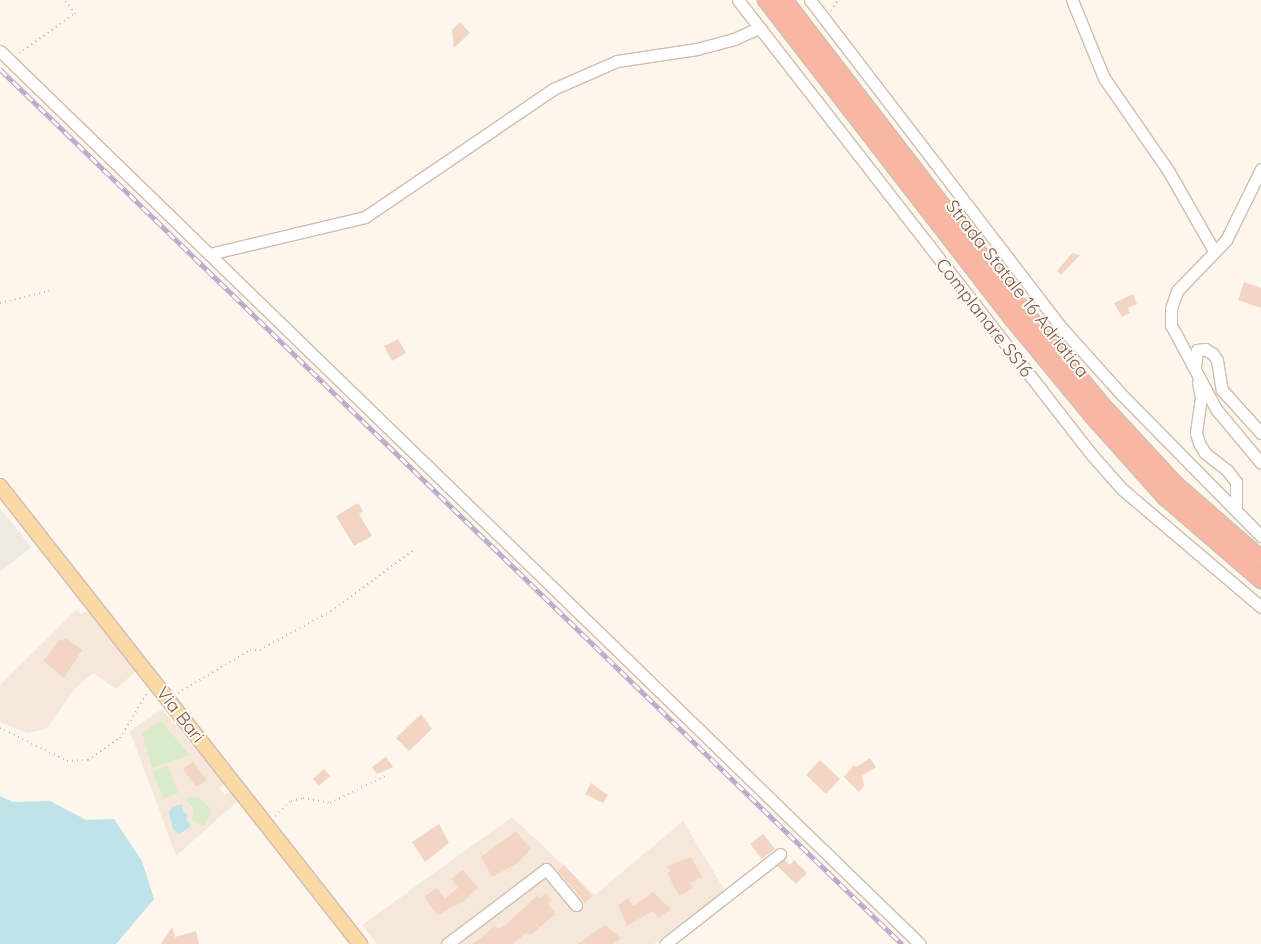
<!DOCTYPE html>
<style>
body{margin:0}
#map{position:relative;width:1261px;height:944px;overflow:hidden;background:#fdf6ec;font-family:Quicksand,sans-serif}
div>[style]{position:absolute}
.residential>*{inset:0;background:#f5e8da}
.industrial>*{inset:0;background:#efe9e4}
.green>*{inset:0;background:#d8ecc9}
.water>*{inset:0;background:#bfe3e8}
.building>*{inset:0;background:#f3d5c3}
.path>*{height:2px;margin-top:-1px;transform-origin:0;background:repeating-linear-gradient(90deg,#d9b8a5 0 1px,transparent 0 5px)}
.roads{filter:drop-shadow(1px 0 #d1beb0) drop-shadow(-1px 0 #d1beb0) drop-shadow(0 1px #d1beb0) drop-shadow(0 -1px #d1beb0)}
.minor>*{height:11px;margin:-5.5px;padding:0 5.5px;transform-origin:5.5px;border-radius:5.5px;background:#fff}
.major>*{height:14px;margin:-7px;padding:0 7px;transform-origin:7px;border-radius:7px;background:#fbd9a5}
.highway>*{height:16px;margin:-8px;padding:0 8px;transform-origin:8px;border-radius:8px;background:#f7b7a3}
.rail>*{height:5px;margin-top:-2.5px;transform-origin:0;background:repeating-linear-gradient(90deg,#fffaf3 0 9px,#b9a8c9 0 18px);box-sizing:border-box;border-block:1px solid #b9a8c9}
span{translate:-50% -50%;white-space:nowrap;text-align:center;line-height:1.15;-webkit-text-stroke:4px #fffaf3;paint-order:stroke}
.street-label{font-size:18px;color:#7a5c4d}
</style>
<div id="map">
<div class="residential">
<div style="clip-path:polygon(77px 609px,80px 614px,88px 611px,136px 671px,116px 689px,93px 673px,75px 689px,46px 729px,28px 733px,0 722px,0 685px)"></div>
<div style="clip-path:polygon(162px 709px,224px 783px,219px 789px,225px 794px,230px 792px,238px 801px,176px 856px,130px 731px)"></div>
<div style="clip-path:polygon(512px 817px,595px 895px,683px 821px,725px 891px,654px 944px,377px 944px,362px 925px)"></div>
</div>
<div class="industrial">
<div style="clip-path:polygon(0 508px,31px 547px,0 572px)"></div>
</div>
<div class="green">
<div style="clip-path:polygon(161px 721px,190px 755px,152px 768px,142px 733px)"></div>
<div style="clip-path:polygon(168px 766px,178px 793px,163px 798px,153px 772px)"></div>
<div style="clip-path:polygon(189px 797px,198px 797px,209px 807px,211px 813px,204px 826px,192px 820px,193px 808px,185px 799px)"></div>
</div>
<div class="water">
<div style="clip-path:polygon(0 796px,13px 802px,50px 801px,86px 820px,114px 819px,142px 861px,154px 899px,116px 944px,0 944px)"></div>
<div style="clip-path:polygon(182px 804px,183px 812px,188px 814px,186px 819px,191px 826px,179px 834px,173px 829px,169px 813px,172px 807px)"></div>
</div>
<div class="building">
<div style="clip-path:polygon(460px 22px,470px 33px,454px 48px,452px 30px)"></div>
<div style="clip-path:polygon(1072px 253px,1080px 255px,1061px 275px,1057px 271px)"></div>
<div style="clip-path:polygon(1244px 282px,1261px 288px,1261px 308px,1238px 300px)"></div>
<div style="clip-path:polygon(1133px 294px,1137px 304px,1128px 308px,1130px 313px,1122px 317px,1114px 303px)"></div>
<div style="clip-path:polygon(398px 339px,406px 353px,392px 361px,384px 346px)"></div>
<div style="clip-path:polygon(358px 503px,363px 511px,359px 514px,372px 536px,354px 546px,336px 516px)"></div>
<div style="clip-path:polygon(65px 638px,82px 650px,64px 678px,43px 661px,60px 639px,63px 641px)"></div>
<div style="clip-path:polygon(421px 714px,432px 729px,409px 751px,396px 738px)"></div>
<div style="clip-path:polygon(386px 757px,393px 767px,377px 774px,372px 767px)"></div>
<div style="clip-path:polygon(870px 758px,876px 767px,862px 776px,864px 786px,859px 792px,844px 777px,854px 765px,856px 767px)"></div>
<div style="clip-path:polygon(820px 760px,840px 779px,826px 794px,806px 775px)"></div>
<div style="clip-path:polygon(193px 762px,207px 780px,196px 787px,183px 769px)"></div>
<div style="clip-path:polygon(324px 769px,330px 776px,319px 786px,313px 779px)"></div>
<div style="clip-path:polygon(591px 783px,608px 795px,603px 803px,585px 794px)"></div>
<div style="clip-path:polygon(439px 824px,449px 843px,425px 862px,412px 842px)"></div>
<div style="clip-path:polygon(516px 831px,531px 849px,518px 863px,492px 877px,481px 857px)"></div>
<div style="clip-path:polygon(763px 834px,775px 849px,762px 859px,750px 844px)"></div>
<div style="clip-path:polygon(691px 857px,702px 877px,690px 883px,693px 888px,679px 896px,667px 873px,670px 871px,667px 866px)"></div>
<div style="clip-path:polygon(785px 860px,790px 865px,794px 860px,807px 873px,796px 884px,777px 866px)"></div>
<div style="clip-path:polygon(564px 865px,592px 896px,585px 903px,558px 871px)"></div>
<div style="clip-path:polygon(463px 870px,478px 887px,464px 901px,438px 915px,424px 897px,437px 888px,445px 898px,458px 888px,451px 879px)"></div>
<div style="clip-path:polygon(653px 892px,671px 909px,658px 918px,653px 911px,627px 926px,618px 905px,628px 898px,633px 906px)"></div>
<div style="clip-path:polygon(546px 893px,552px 901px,548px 904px,556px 914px,530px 935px,527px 932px,513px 944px,473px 944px,495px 926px,498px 929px,504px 926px,538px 895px,540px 898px)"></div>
<div style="clip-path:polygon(605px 925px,621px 938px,613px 944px,578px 944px)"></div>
<div style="clip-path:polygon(172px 927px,175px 937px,196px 931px,199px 944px,161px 944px)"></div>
</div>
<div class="path">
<div style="left:831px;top:11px;width:13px;rotate:-58deg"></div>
<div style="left:19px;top:53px;width:68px;rotate:-34.9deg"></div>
<div style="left:75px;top:14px;width:18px;rotate:-128deg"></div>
<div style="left:0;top:303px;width:55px;rotate:-13.8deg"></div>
<div style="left:178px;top:693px;width:84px;rotate:-30.8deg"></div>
<div style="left:250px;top:650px;width:10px"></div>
<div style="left:260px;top:650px;width:81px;rotate:-28.8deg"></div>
<div style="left:331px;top:611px;width:104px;rotate:-36.4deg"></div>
<div style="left:0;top:728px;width:75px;rotate:26.2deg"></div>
<div style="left:67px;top:761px;width:21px;rotate:-3deg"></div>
<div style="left:88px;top:760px;width:39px;rotate:-35deg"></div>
<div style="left:120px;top:738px;width:52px;rotate:-59deg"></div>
<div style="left:275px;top:816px;width:22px;rotate:-43deg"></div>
<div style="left:291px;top:801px;width:12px;rotate:-14deg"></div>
<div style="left:303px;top:798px;width:27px;rotate:10deg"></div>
<div style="left:330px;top:803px;width:61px;rotate:-26.1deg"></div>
</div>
<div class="roads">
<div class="minor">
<div style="left:738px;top:0;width:575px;rotate:52.13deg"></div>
<div style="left:1091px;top:454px;width:47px;rotate:48.5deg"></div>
<div style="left:1122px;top:489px;width:182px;rotate:40.3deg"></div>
<div style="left:810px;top:0;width:409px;rotate:52.5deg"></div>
<div style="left:1059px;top:325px;width:96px;rotate:48deg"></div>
<div style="left:1123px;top:396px;width:197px;rotate:45.4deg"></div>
<div style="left:1072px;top:0;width:84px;rotate:67.7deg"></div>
<div style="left:1104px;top:78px;width:114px;rotate:55.3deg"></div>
<div style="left:1169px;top:172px;width:91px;rotate:60.3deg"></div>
<div style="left:0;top:51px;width:1282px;rotate:44.15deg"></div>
<div style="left:1261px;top:169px;width:79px;rotate:116.2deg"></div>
<div style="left:1226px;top:240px;width:71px;rotate:133.9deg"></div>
<div style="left:1177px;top:291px;width:18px;rotate:109deg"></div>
<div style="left:1171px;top:308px;width:17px;rotate:90deg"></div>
<div style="left:1171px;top:325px;width:95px;rotate:61.8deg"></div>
<div style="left:1216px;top:409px;width:70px;rotate:50.2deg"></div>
<div style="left:209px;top:254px;width:160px;rotate:-13.3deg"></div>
<div style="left:365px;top:217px;width:227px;rotate:-34.2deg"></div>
<div style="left:553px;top:89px;width:70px;rotate:-23.6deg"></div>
<div style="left:617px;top:61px;width:81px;rotate:-8.5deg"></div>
<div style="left:697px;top:49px;width:38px;rotate:-15deg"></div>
<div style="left:734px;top:39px;width:27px;rotate:-24deg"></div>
<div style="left:1195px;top:367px;width:17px;rotate:-83deg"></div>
<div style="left:1197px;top:350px;width:8px;rotate:-7deg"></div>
<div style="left:1205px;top:349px;width:9px;rotate:32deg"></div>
<div style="left:1213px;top:354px;width:7px;rotate:56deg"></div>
<div style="left:1217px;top:360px;width:30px;rotate:81deg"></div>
<div style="left:1222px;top:390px;width:58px;rotate:47.8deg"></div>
<div style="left:1198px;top:382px;width:15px;rotate:79deg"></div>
<div style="left:1201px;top:397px;width:36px;rotate:98deg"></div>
<div style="left:1196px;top:433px;width:10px;rotate:73deg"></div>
<div style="left:1199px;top:443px;width:12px;rotate:59deg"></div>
<div style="left:1205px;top:453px;width:28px;rotate:38deg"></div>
<div style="left:1227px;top:470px;width:15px;rotate:53deg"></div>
<div style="left:1236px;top:482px;width:28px;rotate:90deg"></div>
<div style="left:447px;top:944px;width:124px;rotate:-37.1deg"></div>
<div style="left:546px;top:869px;width:47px;rotate:50.2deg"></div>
<div style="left:665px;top:944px;width:146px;rotate:-38deg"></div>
</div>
<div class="major">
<div style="left:0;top:486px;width:583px;rotate:51.83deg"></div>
</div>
<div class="highway">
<div style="left:766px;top:0;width:402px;rotate:52.3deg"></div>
<div style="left:1012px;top:318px;width:134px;rotate:50.5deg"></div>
<div style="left:1097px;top:421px;width:102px;rotate:48.2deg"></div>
<div style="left:1165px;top:497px;width:127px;rotate:40.8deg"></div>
<div style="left:784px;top:0;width:390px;rotate:52.4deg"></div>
<div style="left:1022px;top:309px;width:126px;rotate:50.1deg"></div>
<div style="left:1103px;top:406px;width:105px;rotate:47.3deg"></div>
<div style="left:1174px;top:483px;width:116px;rotate:41.1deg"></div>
</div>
</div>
<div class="rail">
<div style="left:0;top:69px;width:1257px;rotate:44.13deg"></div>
</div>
<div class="street-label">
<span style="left:1017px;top:289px;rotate:52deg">Strada Statale 16 Adriatica</span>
<span style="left:984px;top:318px;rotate:52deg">Complanare SS16</span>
<span style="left:180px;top:715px;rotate:52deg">Via Bari</span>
</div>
</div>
